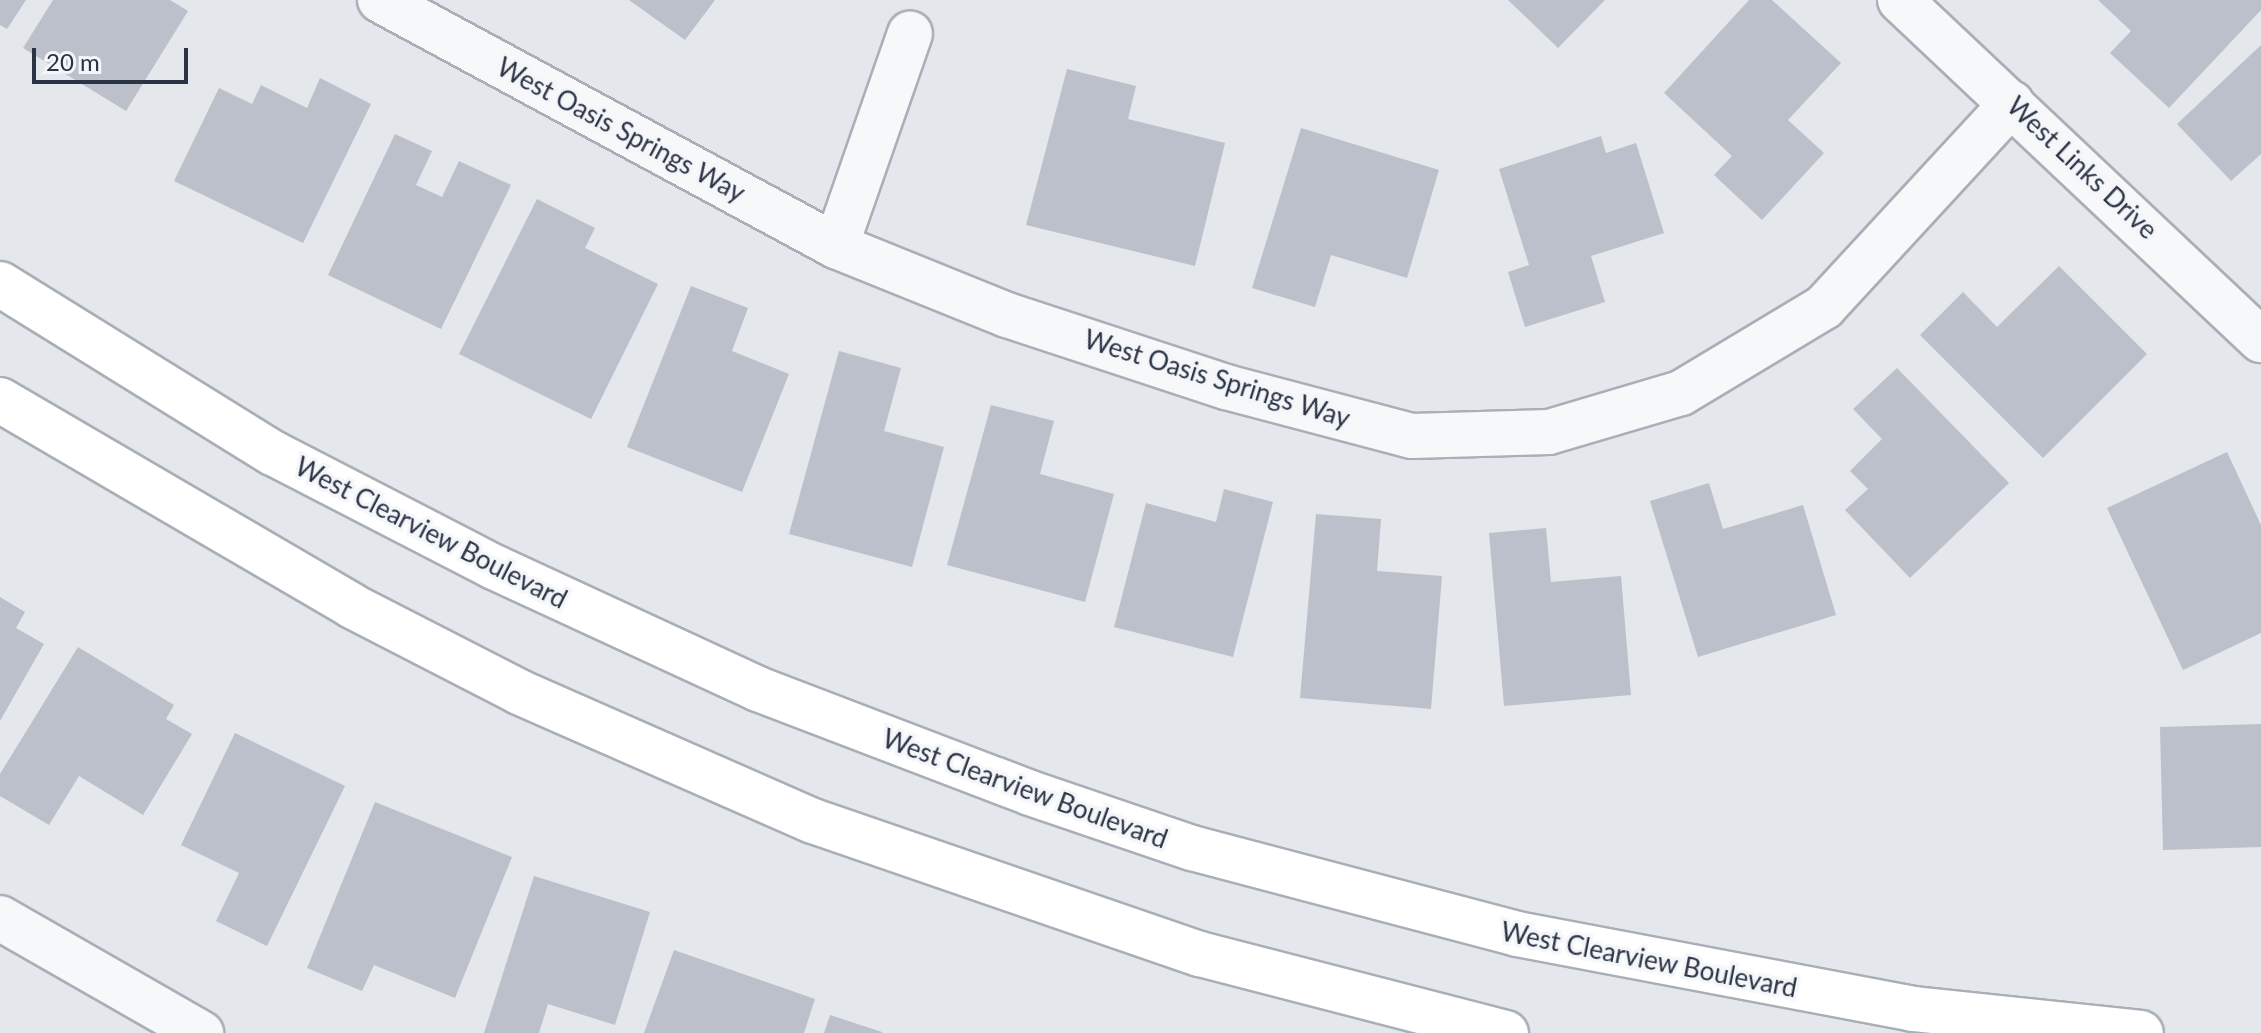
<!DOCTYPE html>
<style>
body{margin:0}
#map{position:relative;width:2261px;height:1033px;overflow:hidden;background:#e4e7ec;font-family:Lato,sans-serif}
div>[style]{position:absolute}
.building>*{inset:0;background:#bbc0ca}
.roads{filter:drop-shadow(2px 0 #a9aeb7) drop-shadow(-2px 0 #a9aeb7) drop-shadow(0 2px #a9aeb7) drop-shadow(0 -2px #a9aeb7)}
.street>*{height:44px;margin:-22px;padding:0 22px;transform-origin:22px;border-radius:22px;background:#f7f8fa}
.secondary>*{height:44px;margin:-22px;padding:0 22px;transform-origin:22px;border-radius:22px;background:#fff}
span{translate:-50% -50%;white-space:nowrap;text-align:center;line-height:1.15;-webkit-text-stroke:7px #f4f6f9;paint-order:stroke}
.street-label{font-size:26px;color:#2b3445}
.scale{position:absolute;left:32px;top:48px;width:156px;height:36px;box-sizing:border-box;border:4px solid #2b3445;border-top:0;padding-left:10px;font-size:24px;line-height:28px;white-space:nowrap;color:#2b3445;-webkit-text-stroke:6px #f4f6f9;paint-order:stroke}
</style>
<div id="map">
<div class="building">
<div style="clip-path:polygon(0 0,26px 0,7px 29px,0 25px)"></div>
<div style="clip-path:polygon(53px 0,170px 0,188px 11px,126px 111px,23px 48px)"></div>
<div style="clip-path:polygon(629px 0,715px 0,685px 40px)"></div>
<div style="clip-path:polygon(1508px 0,1605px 0,1558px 48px)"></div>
<div style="clip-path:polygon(1749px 0,1772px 0,1841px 63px,1788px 120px,1824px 153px,1762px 220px,1714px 175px,1732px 156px,1664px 93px)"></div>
<div style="clip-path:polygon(2098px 0,2261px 0,2261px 10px,2169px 108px,2110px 53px,2131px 31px)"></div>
<div style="clip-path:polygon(2261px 45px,2261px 154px,2231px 181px,2177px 124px)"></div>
<div style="clip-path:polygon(1067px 69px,1136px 86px,1128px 119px,1225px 143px,1195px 266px,1026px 225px)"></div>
<div style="clip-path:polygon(320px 78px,371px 104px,303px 243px,174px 181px,219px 88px,252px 104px,261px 85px,307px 108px)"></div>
<div style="clip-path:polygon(1301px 128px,1439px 170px,1407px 278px,1331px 255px,1315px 307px,1252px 288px)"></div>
<div style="clip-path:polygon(395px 134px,432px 151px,416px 185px,442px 197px,459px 161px,511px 185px,441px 329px,328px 275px)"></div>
<div style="clip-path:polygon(1601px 136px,1606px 153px,1636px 143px,1664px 233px,1591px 256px,1605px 302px,1525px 327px,1508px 272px,1529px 265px,1499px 169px)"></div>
<div style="clip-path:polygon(537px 199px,595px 228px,585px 248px,658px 284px,591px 419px,459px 354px)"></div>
<div style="clip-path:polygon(2059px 266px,2147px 354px,2043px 458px,1920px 335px,1963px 292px,1997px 327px)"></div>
<div style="clip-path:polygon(691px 286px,748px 308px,732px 351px,789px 374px,742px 492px,627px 447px)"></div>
<div style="clip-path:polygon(839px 351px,901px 368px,884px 431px,944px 447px,912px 567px,789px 534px)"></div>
<div style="clip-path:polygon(1897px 368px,2009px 483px,1910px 578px,1845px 510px,1868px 489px,1850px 471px,1882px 439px,1853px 409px)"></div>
<div style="clip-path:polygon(991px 405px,1054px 421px,1040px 474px,1114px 494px,1085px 602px,947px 565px)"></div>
<div style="clip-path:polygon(2227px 452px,2261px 525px,2261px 633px,2183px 670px,2107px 508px)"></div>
<div style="clip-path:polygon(1709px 483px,1723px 529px,1803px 505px,1836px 615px,1698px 657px,1650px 501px)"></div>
<div style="clip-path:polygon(1224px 489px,1273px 502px,1233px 657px,1114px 627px,1146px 503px,1216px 522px)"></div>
<div style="clip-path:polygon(1316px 514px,1381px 519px,1377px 571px,1442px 576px,1431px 709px,1300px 698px)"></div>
<div style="clip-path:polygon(1546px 528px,1551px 582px,1621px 576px,1631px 695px,1504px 706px,1489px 533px)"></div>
<div style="clip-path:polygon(0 597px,25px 612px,16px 628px,44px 644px,0 721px)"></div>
<div style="clip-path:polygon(78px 647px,174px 705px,166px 719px,192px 734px,143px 815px,79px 776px,49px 825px,0 796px,0 774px)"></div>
<div style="clip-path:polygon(2261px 724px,2261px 847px,2163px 850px,2160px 727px)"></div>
<div style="clip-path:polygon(235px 733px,345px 786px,267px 946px,216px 921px,239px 873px,181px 845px)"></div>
<div style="clip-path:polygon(375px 802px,512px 857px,455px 998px,374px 965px,362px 991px,307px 968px)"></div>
<div style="clip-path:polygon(534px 876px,650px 912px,615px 1025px,548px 1004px,539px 1033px,484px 1033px)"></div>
<div style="clip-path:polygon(674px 950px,815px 999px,804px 1033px,644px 1033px)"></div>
<div style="clip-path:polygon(830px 1015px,882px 1032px,882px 1033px,824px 1033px)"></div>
</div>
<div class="roads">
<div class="street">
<div style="left:380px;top:0;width:518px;rotate:28.35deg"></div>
<div style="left:836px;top:246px;width:184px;rotate:22deg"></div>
<div style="left:1007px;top:315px;width:231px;rotate:18.2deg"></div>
<div style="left:1226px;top:387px;width:192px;rotate:14.8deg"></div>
<div style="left:1412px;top:436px;width:137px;rotate:-1.7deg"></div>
<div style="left:1549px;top:432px;width:138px;rotate:-16.5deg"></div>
<div style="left:1681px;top:393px;width:167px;rotate:-31deg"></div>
<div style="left:1824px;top:307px;width:277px;rotate:-47.3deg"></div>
<div style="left:1900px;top:0;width:496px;rotate:43.3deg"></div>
<div style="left:836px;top:246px;width:225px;rotate:-70.8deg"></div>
<div style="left:0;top:918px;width:232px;rotate:29.8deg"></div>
</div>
<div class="secondary">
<div style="left:0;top:284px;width:321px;rotate:31.8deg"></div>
<div style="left:273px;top:453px;width:249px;rotate:27.3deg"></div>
<div style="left:494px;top:567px;width:291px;rotate:24.8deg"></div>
<div style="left:758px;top:689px;width:291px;rotate:20.9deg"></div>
<div style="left:1030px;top:793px;width:171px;rotate:18.8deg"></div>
<div style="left:1192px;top:848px;width:336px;rotate:14.8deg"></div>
<div style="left:1517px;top:934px;width:403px;rotate:10.7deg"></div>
<div style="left:1913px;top:1009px;width:229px;rotate:6deg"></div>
<div style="left:0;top:400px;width:408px;rotate:30.3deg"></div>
<div style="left:352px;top:606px;width:188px;rotate:27.2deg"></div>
<div style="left:519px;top:692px;width:321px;rotate:23.7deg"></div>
<div style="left:813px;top:821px;width:409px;rotate:19deg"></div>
<div style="left:1200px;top:954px;width:316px;rotate:14.5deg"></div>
</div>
</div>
<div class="street-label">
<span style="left:621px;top:130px;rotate:28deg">West Oasis Springs Way</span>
<span style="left:2082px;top:168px;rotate:43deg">West Links Drive</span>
<span style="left:1217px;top:379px;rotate:17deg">West Oasis Springs Way</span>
<span style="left:431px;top:533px;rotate:27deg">West Clearview Boulevard</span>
<span style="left:1025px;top:789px;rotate:20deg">West Clearview Boulevard</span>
<span style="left:1649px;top:960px;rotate:11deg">West Clearview Boulevard</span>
</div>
<div class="scale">20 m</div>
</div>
